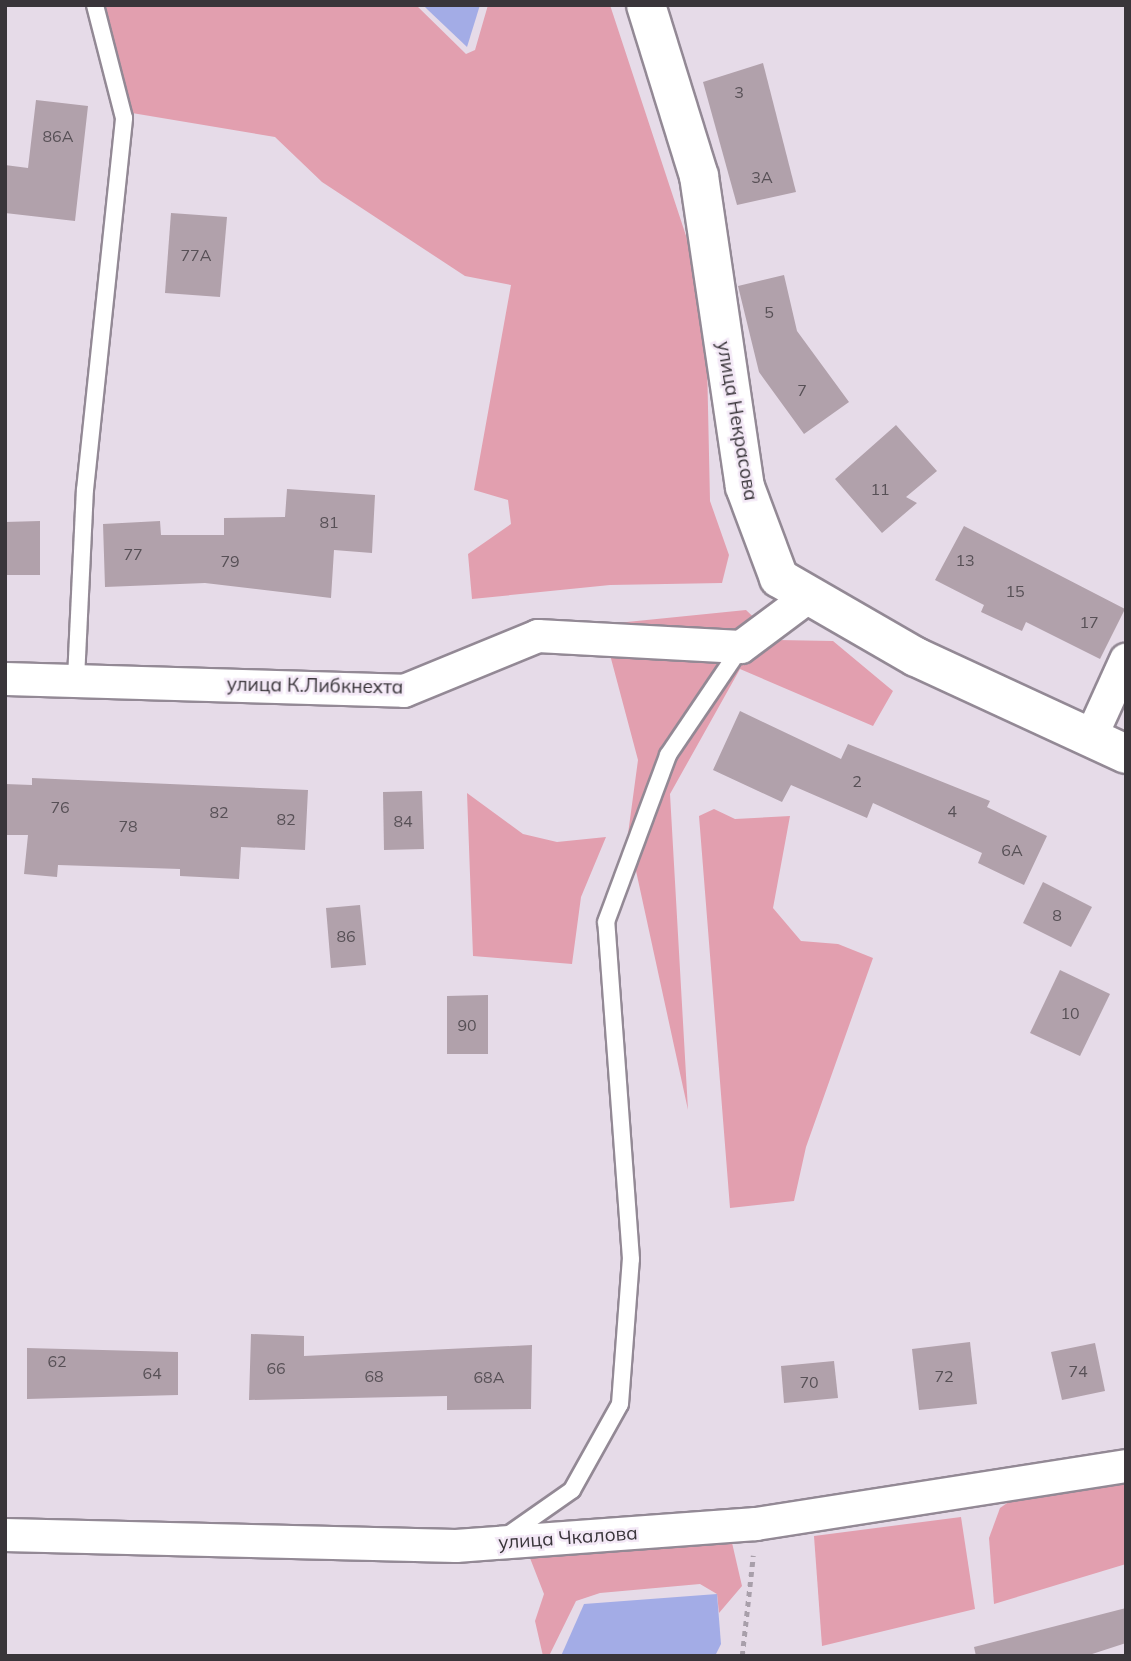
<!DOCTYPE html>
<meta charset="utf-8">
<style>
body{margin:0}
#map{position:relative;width:1131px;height:1661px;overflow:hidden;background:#e6dbe8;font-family:Mulish,sans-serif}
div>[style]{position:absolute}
.green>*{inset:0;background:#e29faf}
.water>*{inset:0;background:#a3ace6}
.building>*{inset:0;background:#b1a1ab}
.path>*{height:4.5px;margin-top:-2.25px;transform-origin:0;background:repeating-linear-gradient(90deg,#a89faa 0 5px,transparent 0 10px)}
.roads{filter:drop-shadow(2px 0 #938995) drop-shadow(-2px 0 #938995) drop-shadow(0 2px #938995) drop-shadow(0 -2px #938995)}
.lane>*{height:16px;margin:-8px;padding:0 8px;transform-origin:8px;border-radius:8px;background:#fff}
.street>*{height:32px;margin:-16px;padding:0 16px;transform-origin:16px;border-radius:16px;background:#fff}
.secondary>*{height:38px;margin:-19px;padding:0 19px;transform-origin:19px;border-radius:19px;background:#fff}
span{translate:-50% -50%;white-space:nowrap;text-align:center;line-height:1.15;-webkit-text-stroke:5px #f3e8f6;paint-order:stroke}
.number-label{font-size:16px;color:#575056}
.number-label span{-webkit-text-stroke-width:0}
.street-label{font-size:19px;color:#39353a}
.frame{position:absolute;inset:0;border:7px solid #39353a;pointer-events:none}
</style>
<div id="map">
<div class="green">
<div style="clip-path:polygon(104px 5px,416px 5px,466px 54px,475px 50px,488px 5px,610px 5px,692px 254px,707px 361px,710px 501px,729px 555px,722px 583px,610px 585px,472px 599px,468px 554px,511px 524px,508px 500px,474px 490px,511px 285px,465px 276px,322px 182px,275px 137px,132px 113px)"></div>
<div style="clip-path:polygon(746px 610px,778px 640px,833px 641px,893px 691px,873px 726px,740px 669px,670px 794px,688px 1110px,628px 834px,638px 760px,605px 636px,617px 623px)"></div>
<div style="clip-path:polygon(467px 793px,523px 834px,557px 842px,606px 837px,581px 897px,572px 964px,473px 956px)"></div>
<div style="clip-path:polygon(714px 809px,735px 819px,790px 816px,773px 908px,801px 941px,838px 944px,873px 958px,806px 1147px,794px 1201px,730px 1208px,699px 816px)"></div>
<div style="clip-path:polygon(1126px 1479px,1126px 1564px,994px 1604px,989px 1538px,1000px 1508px,1023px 1492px)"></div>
<div style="clip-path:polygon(961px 1517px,975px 1609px,822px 1646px,814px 1536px)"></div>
<div style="clip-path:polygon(727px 1521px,742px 1586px,719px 1613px,717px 1594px,700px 1584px,600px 1593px,576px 1601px,549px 1656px,543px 1656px,535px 1621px,544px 1594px,521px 1535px)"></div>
</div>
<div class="water">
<div style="clip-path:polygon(423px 5px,480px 5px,467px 47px,428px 10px)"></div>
<div style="clip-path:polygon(717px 1594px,721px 1644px,715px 1656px,561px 1656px,584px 1604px)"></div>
</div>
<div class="building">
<div style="clip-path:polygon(763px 63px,796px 192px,737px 205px,703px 82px)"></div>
<div style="clip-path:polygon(36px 100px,88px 106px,75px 221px,5px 213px,5px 165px,28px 168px)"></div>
<div style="clip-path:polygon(171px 213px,227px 217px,220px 297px,165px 293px)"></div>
<div style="clip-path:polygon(784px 275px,797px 331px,849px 402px,804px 434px,759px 372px,738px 286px)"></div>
<div style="clip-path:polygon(896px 425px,937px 471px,906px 497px,917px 503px,882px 533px,835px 479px)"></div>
<div style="clip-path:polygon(287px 489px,375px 495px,372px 553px,334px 550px,331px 598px,205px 583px,105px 587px,103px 524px,160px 521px,161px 535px,224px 535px,224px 518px,285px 517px)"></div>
<div style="clip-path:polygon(40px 521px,40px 575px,5px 575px,5px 522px)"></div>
<div style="clip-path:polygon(964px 526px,1125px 609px,1100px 659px,1026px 622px,1022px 631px,981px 612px,984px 605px,935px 580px)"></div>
<div style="clip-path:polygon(740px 711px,841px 759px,848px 744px,990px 801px,987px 807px,1047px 836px,1024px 885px,978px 863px,982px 853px,873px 803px,867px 818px,791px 785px,782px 802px,713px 770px)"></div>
<div style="clip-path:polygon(32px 778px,308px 790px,305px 850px,241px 847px,239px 879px,180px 876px,180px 869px,58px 865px,57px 877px,24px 874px,28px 835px,5px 835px,5px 784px,32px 785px)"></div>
<div style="clip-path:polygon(422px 791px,424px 849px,384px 850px,383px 792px)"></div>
<div style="clip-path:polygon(1043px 882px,1092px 907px,1071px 947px,1023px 923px)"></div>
<div style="clip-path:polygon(360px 905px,366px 965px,331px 968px,326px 908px)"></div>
<div style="clip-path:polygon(1060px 970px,1110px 994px,1080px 1056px,1030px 1033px)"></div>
<div style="clip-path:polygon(488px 995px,488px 1054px,447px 1054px,447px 996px)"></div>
<div style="clip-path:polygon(251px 1334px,304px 1336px,304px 1356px,532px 1345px,531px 1409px,447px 1410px,447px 1396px,249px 1400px)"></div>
<div style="clip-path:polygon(970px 1342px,977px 1404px,919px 1410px,912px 1349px)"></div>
<div style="clip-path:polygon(1095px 1343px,1105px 1391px,1062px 1400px,1051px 1352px)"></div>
<div style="clip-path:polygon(27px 1348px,178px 1352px,178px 1395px,27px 1399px)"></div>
<div style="clip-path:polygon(834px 1361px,838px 1398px,784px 1403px,781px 1366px)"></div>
<div style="clip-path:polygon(1126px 1608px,1126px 1643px,1086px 1656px,976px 1656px,974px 1647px)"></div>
</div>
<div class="path">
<div style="left:742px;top:1656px;width:101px;rotate:-83.7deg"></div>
</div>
<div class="roads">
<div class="lane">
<div style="left:76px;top:679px;width:189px;rotate:-87.3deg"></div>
<div style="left:85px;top:490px;width:374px;rotate:-84deg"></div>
<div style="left:124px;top:118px;width:117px;rotate:-104.4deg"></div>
<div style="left:505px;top:1537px;width:82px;rotate:-35deg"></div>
<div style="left:572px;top:1490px;width:98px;rotate:-60.8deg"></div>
<div style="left:620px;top:1404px;width:145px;rotate:-85.7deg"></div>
<div style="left:631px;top:1259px;width:338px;rotate:-94.2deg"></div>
<div style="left:606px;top:922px;width:178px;rotate:-69.6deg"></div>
<div style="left:668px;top:755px;width:130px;rotate:-55.9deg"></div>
</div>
<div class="street">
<div style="left:5px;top:679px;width:399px;rotate:1.7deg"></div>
<div style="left:404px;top:691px;width:145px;rotate:-22.3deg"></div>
<div style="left:538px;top:636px;width:203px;rotate:3.1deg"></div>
<div style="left:741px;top:647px;width:84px;rotate:-36.7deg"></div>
<div style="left:1091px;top:737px;width:85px;rotate:-65.6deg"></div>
<div style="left:5px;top:1535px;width:451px;rotate:1.4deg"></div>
<div style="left:456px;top:1546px;width:301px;rotate:-4.2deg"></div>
<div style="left:756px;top:1524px;width:375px;rotate:-8.9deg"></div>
</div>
<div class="secondary">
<div style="left:646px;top:5px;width:179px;rotate:72.8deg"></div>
<div style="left:699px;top:176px;width:314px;rotate:81.6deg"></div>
<div style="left:745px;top:487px;width:97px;rotate:69.5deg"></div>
<div style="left:779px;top:578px;width:158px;rotate:30deg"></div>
<div style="left:916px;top:657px;width:231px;rotate:24.8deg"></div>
</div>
</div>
<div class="number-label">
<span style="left:739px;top:92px">3</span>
<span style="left:58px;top:136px">86А</span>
<span style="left:762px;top:177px">3А</span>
<span style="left:196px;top:255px">77А</span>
<span style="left:769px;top:312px">5</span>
<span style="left:802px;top:390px">7</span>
<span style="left:880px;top:489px">11</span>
<span style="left:329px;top:522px">81</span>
<span style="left:133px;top:554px">77</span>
<span style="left:965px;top:560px">13</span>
<span style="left:230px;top:561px">79</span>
<span style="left:1015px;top:591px">15</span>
<span style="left:1089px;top:622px">17</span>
<span style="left:857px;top:781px">2</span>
<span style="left:60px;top:807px">76</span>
<span style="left:952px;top:811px">4</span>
<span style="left:219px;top:812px">82</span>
<span style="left:286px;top:819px">82</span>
<span style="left:403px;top:821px">84</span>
<span style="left:128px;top:826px">78</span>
<span style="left:1012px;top:850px">6А</span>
<span style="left:1057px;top:915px">8</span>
<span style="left:346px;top:936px">86</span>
<span style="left:1070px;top:1013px">10</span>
<span style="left:467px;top:1025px">90</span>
<span style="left:57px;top:1361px">62</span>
<span style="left:276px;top:1368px">66</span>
<span style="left:1078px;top:1371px">74</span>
<span style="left:152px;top:1373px">64</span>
<span style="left:374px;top:1376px">68</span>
<span style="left:944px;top:1376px">72</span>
<span style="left:489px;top:1377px">68А</span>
<span style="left:809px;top:1382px">70</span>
</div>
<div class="street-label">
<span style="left:737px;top:421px;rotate:80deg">улица Некрасова</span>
<span style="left:315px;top:686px;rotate:1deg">улица К.Либкнехта</span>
<span style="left:568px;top:1538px;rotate:-4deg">улица Чкалова</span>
</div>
<div class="frame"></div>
</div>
